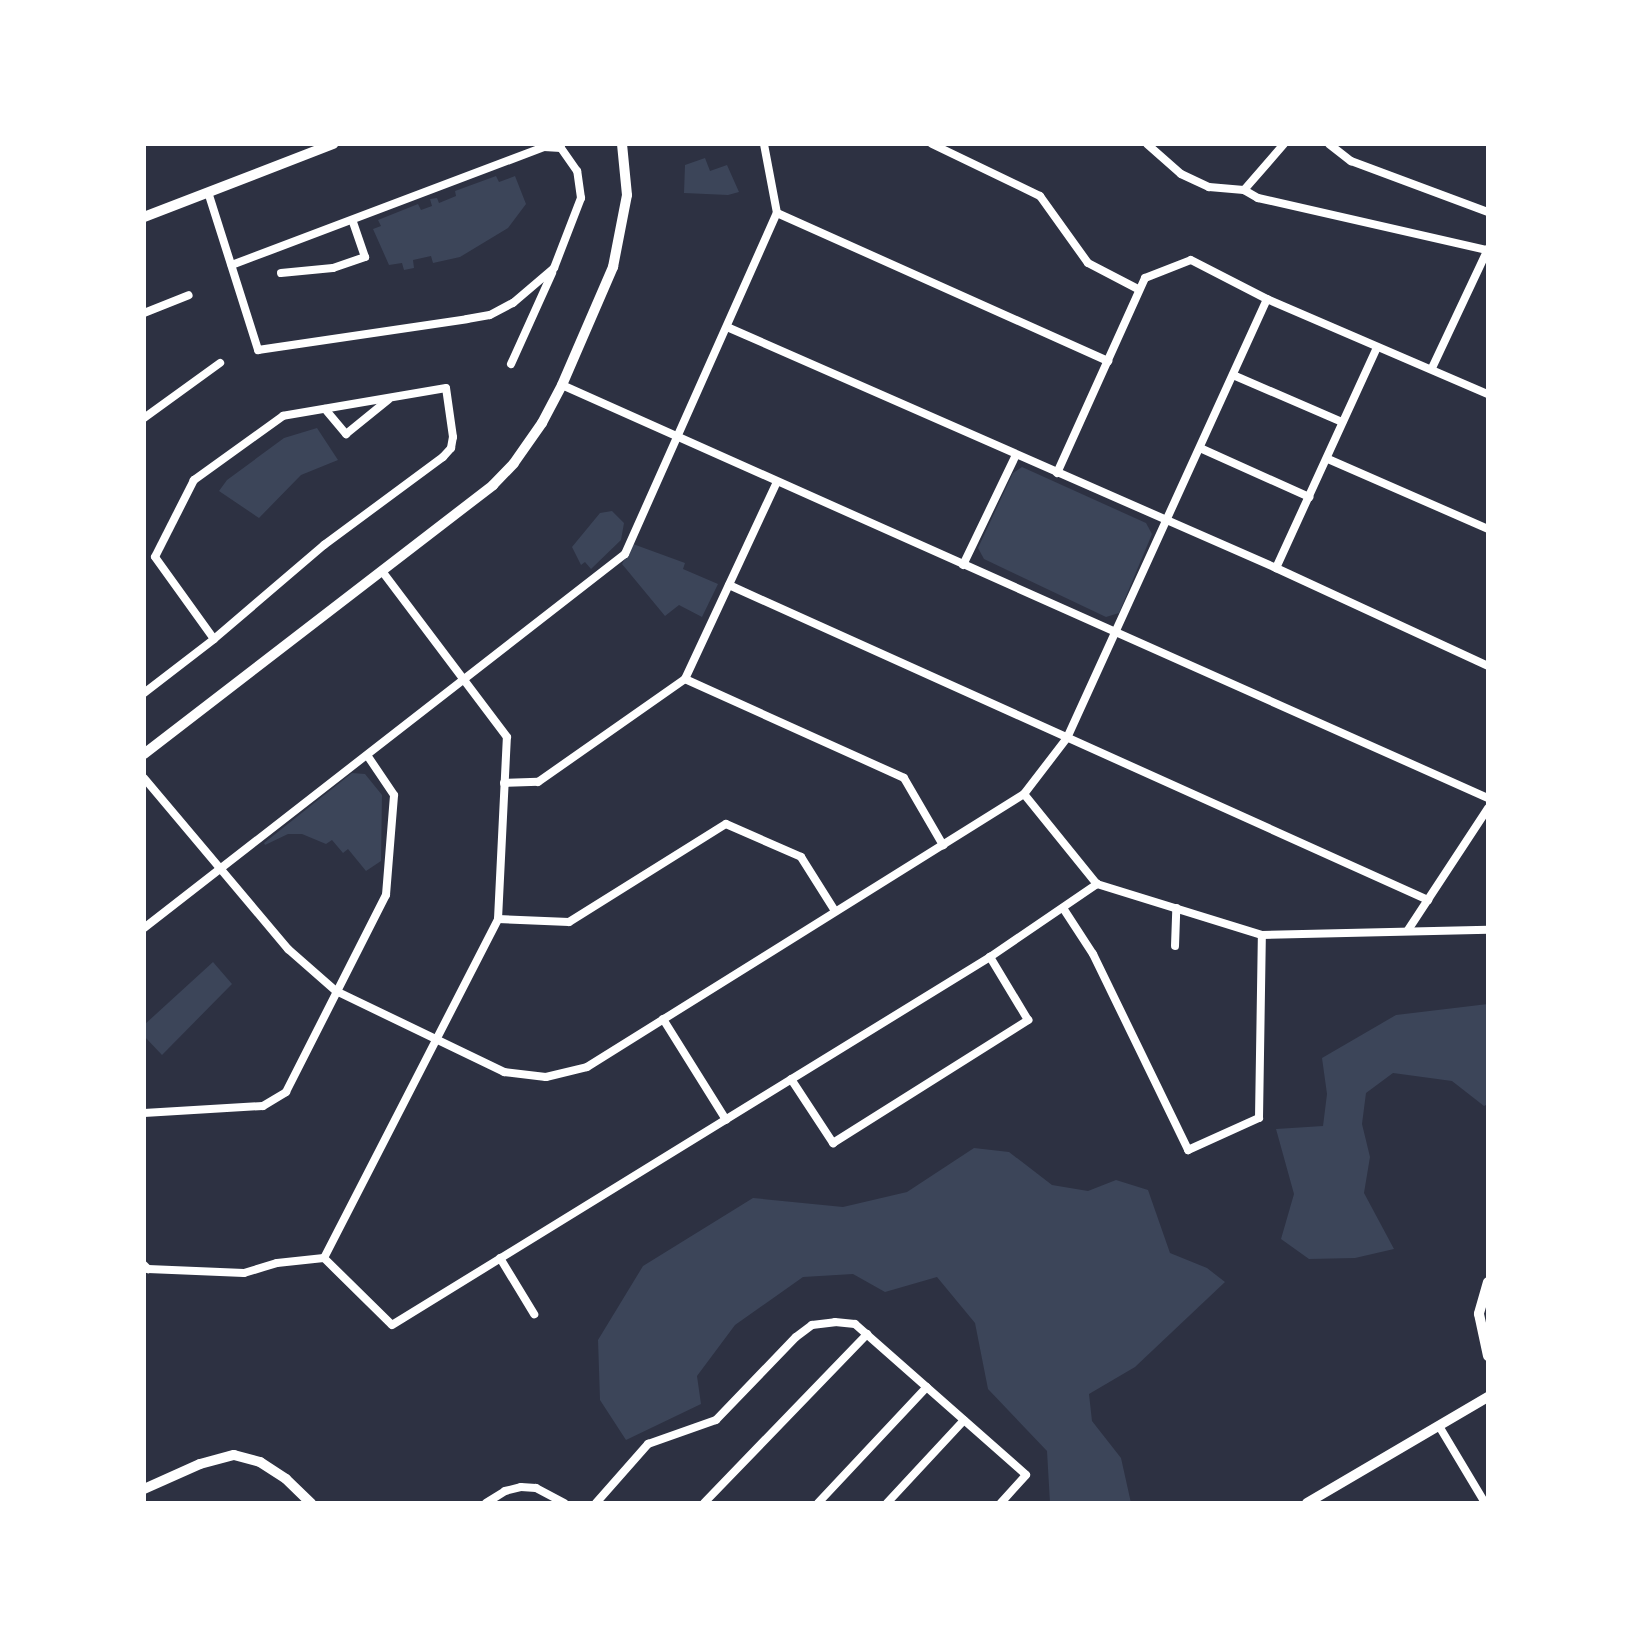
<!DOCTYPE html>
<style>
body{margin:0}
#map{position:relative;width:1632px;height:1647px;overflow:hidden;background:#2d3142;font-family:"Fira Sans Condensed",sans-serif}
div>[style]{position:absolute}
.green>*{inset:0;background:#3c4559}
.minor>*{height:8px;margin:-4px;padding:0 4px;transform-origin:4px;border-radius:4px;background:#fff}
.tertiary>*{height:10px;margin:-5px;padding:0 5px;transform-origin:5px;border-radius:5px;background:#fff}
span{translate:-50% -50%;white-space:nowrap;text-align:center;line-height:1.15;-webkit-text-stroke:7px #fff;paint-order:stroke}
.frame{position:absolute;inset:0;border:146px solid #fff;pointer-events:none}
</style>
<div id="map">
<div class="green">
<div style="clip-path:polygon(705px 158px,710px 171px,727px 165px,739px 192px,728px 195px,684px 193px,685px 165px)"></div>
<div style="clip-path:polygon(496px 176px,499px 182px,515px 176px,526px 204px,508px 228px,460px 257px,433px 263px,431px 256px,413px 260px,414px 268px,404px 270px,402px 263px,389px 265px,373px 229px,381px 226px,378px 220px,418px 204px,421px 210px,432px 206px,430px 199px,437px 198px,439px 203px,456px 196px,455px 191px)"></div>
<div style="clip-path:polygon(317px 428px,338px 460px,301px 475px,259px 518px,219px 491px,227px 480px,284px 438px)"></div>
<div style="clip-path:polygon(1022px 467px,1146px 523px,1152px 534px,1119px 613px,1106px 617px,984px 559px,978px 548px,1013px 473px)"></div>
<div style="clip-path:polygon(612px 511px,624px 523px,621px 540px,591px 569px,585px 562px,581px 565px,572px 547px,600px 513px)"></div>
<div style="clip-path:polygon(633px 544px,685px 563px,683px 569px,718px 584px,702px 617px,679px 605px,665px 616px,622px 564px)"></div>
<div style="clip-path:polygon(352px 773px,365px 774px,382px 795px,381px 861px,366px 871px,348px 849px,343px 853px,332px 840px,326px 844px,302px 834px,288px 834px,265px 845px,264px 843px)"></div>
<div style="clip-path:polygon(213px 962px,232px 984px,162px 1055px,144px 1036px,144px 1025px)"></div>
<div style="clip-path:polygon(1488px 1004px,1488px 1104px,1484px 1106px,1452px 1081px,1393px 1073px,1366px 1093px,1362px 1124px,1370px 1157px,1364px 1193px,1394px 1249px,1355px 1258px,1309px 1259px,1281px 1239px,1294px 1194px,1276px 1129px,1323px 1126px,1327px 1094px,1322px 1058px,1396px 1015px)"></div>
<div style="clip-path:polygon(974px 1148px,1009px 1152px,1052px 1185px,1088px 1191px,1116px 1180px,1148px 1190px,1170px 1253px,1207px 1268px,1225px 1282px,1135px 1367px,1089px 1394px,1092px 1421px,1121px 1458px,1131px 1503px,1050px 1503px,1047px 1451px,988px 1389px,975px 1323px,937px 1277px,885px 1292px,853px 1274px,803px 1277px,735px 1325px,697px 1376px,701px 1404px,626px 1440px,600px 1400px,598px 1340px,643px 1266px,753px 1198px,843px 1207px,907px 1192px)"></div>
</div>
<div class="minor">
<div style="left:932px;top:144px;width:120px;rotate:25.7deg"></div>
<div style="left:1040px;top:196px;width:82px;rotate:54.4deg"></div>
<div style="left:1088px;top:263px;width:56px;rotate:27.5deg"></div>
<div style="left:1147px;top:144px;width:45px;rotate:41.4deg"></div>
<div style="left:1181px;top:174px;width:31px;rotate:25deg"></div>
<div style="left:1209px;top:187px;width:35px;rotate:5deg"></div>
<div style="left:1244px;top:190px;width:61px;rotate:-49deg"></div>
<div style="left:1329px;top:144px;width:28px;rotate:38deg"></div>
<div style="left:1351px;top:161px;width:146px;rotate:20.4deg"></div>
<div style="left:1244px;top:190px;width:16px;rotate:30deg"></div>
<div style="left:1258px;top:198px;width:235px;rotate:12.8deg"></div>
<div style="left:208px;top:192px;width:166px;rotate:72.4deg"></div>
<div style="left:258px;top:350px;width:211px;rotate:-8.4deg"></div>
<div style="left:467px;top:319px;width:23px;rotate:-10deg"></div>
<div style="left:490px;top:315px;width:26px;rotate:-28deg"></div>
<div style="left:513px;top:303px;width:54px;rotate:-40.5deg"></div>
<div style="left:554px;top:268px;width:75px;rotate:-68.9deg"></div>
<div style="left:581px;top:198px;width:27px;rotate:-98deg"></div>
<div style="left:577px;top:171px;width:28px;rotate:-125deg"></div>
<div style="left:561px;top:148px;width:17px;rotate:-177deg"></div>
<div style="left:544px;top:147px;width:334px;rotate:159.3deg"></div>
<div style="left:777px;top:213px;width:363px;rotate:24.1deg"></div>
<div style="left:281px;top:273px;width:52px;rotate:-5.5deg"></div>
<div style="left:333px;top:268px;width:34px;rotate:-19deg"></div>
<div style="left:365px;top:257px;width:39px;rotate:-109deg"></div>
<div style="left:144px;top:313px;width:48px;rotate:-21.8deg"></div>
<div style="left:727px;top:327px;width:600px;rotate:23.7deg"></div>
<div style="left:1276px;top:568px;width:234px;rotate:24.8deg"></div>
<div style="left:511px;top:364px;width:100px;rotate:-65.7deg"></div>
<div style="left:1432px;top:368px;width:132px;rotate:-64.8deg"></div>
<div style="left:1233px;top:375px;width:119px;rotate:23.3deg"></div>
<div style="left:562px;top:385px;width:1014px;rotate:24.04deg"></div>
<div style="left:325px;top:409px;width:33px;rotate:50deg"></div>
<div style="left:346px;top:434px;width:55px;rotate:-39.1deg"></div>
<div style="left:144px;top:418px;width:94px;rotate:-35.9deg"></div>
<div style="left:1200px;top:448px;width:120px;rotate:24.2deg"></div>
<div style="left:1328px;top:459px;width:175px;rotate:23.6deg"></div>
<div style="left:1057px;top:473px;width:214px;rotate:-65.7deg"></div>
<div style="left:1145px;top:278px;width:49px;rotate:-21.4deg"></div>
<div style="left:1191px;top:260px;width:85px;rotate:27.2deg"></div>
<div style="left:1267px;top:299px;width:241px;rotate:23.3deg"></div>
<div style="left:963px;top:565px;width:122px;rotate:-64.3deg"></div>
<div style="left:1276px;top:568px;width:243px;rotate:-65.4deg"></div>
<div style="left:729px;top:585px;width:767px;rotate:24.26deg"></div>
<div style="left:685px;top:679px;width:240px;rotate:24.3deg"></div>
<div style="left:904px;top:778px;width:78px;rotate:59.8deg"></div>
<div style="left:144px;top:693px;width:88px;rotate:-37.6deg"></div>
<div style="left:214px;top:639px;width:145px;rotate:-40.5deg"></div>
<div style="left:324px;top:545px;width:148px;rotate:-36.5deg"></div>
<div style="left:443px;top:457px;width:12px;rotate:-48deg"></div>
<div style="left:451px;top:448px;width:11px;rotate:-80deg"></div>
<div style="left:453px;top:437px;width:49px;rotate:-98.1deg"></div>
<div style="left:446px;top:388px;width:165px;rotate:170.3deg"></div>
<div style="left:283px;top:416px;width:110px;rotate:144.3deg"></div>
<div style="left:194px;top:480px;width:86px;rotate:116.9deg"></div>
<div style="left:155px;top:557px;width:101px;rotate:54.3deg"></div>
<div style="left:144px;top:778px;width:224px;rotate:49.9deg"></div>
<div style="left:288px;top:949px;width:64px;rotate:41.2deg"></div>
<div style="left:336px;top:991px;width:187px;rotate:25.7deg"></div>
<div style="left:504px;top:1072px;width:42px;rotate:6.8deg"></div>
<div style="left:546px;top:1077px;width:42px;rotate:-13.7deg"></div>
<div style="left:587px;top:1067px;width:515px;rotate:-31.99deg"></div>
<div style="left:1024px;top:794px;width:71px;rotate:-52.5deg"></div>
<div style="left:1067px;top:738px;width:482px;rotate:-65.5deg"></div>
<div style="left:504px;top:783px;width:34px;rotate:-2deg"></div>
<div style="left:538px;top:782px;width:179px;rotate:-35deg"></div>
<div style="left:685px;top:679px;width:217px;rotate:-65deg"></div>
<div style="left:1024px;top:794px;width:116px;rotate:51deg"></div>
<div style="left:1063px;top:908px;width:55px;rotate:56.9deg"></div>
<div style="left:1093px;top:954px;width:218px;rotate:64.1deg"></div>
<div style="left:1188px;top:1150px;width:78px;rotate:-24.3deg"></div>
<div style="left:1259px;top:1118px;width:183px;rotate:-89.1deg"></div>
<div style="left:498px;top:919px;width:71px;rotate:2.4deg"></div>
<div style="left:569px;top:922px;width:185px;rotate:-32deg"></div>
<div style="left:726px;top:824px;width:82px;rotate:23.7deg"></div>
<div style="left:801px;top:857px;width:64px;rotate:57.8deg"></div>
<div style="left:144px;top:928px;width:609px;rotate:-37.87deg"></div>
<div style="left:625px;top:554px;width:373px;rotate:-66deg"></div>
<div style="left:777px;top:213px;width:70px;rotate:-100.7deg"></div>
<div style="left:1408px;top:930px;width:146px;rotate:-56.7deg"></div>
<div style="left:1175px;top:946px;width:38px;rotate:-88deg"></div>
<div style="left:663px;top:1019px;width:119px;rotate:58deg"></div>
<div style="left:791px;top:1079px;width:77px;rotate:56.7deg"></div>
<div style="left:833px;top:1143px;width:231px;rotate:-32.2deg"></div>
<div style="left:1028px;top:1020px;width:74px;rotate:-121.1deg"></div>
<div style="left:144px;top:1113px;width:119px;rotate:-3.4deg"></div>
<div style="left:263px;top:1106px;width:27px;rotate:-31deg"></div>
<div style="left:286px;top:1092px;width:221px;rotate:-63.1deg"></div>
<div style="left:386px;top:895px;width:100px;rotate:-85.4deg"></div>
<div style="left:394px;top:795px;width:48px;rotate:-124deg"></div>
<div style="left:324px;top:1258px;width:95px;rotate:44.6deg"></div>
<div style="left:392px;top:1325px;width:702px;rotate:-31.61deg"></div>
<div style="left:990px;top:957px;width:130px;rotate:-34.3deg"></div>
<div style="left:1097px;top:884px;width:173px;rotate:17.2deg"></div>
<div style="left:1262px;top:935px;width:226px;rotate:-1.3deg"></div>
<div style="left:324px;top:1258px;width:381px;rotate:-62.8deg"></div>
<div style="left:498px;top:919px;width:182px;rotate:-87.2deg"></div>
<div style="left:507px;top:737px;width:208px;rotate:-127deg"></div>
<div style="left:500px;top:1258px;width:66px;rotate:58.7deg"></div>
<div style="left:144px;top:1265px;width:6px;rotate:45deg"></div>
<div style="left:148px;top:1269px;width:96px;rotate:2.4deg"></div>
<div style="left:244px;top:1273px;width:34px;rotate:-17deg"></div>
<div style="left:277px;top:1263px;width:47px;rotate:-6.1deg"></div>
<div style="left:1439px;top:1426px;width:90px;rotate:59.1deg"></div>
<div style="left:486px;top:1503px;width:22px;rotate:-32deg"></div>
<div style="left:505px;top:1491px;width:16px;rotate:-14deg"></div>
<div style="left:521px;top:1487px;width:15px;rotate:4deg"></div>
<div style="left:536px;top:1488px;width:32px;rotate:28deg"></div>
<div style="left:596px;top:1503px;width:79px;rotate:-48.6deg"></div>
<div style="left:648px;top:1444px;width:72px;rotate:-19.4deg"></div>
<div style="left:716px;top:1420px;width:115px;rotate:-46.1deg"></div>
<div style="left:796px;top:1337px;width:20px;rotate:-37deg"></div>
<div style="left:812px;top:1325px;width:23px;rotate:-7deg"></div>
<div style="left:835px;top:1322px;width:20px;rotate:6deg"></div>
<div style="left:855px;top:1324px;width:228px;rotate:41.4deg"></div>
<div style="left:1026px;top:1475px;width:38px;rotate:132deg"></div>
<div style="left:704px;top:1503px;width:235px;rotate:-46deg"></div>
<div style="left:818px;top:1503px;width:159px;rotate:-46.8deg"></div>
<div style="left:887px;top:1503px;width:113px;rotate:-47.1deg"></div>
</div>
<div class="tertiary">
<div style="left:144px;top:217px;width:203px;rotate:-21.1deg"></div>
<div style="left:144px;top:754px;width:441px;rotate:-37.6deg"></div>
<div style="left:493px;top:485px;width:30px;rotate:-46deg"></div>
<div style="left:514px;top:463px;width:49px;rotate:-55deg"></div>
<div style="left:542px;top:423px;width:43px;rotate:-62.2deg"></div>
<div style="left:562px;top:385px;width:129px;rotate:-66.6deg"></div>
<div style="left:613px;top:267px;width:73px;rotate:-79deg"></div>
<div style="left:627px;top:195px;width:51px;rotate:-95.6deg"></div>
<div style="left:1488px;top:1282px;width:33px;rotate:106deg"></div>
<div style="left:1479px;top:1314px;width:43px;rotate:77.9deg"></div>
<div style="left:144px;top:1489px;width:61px;rotate:-24.1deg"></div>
<div style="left:200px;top:1464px;width:35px;rotate:-15deg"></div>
<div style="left:234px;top:1455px;width:27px;rotate:15deg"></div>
<div style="left:260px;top:1462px;width:31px;rotate:33deg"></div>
<div style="left:286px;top:1479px;width:35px;rotate:44deg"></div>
<div style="left:1307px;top:1503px;width:210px;rotate:-30.4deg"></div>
</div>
<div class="frame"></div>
</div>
